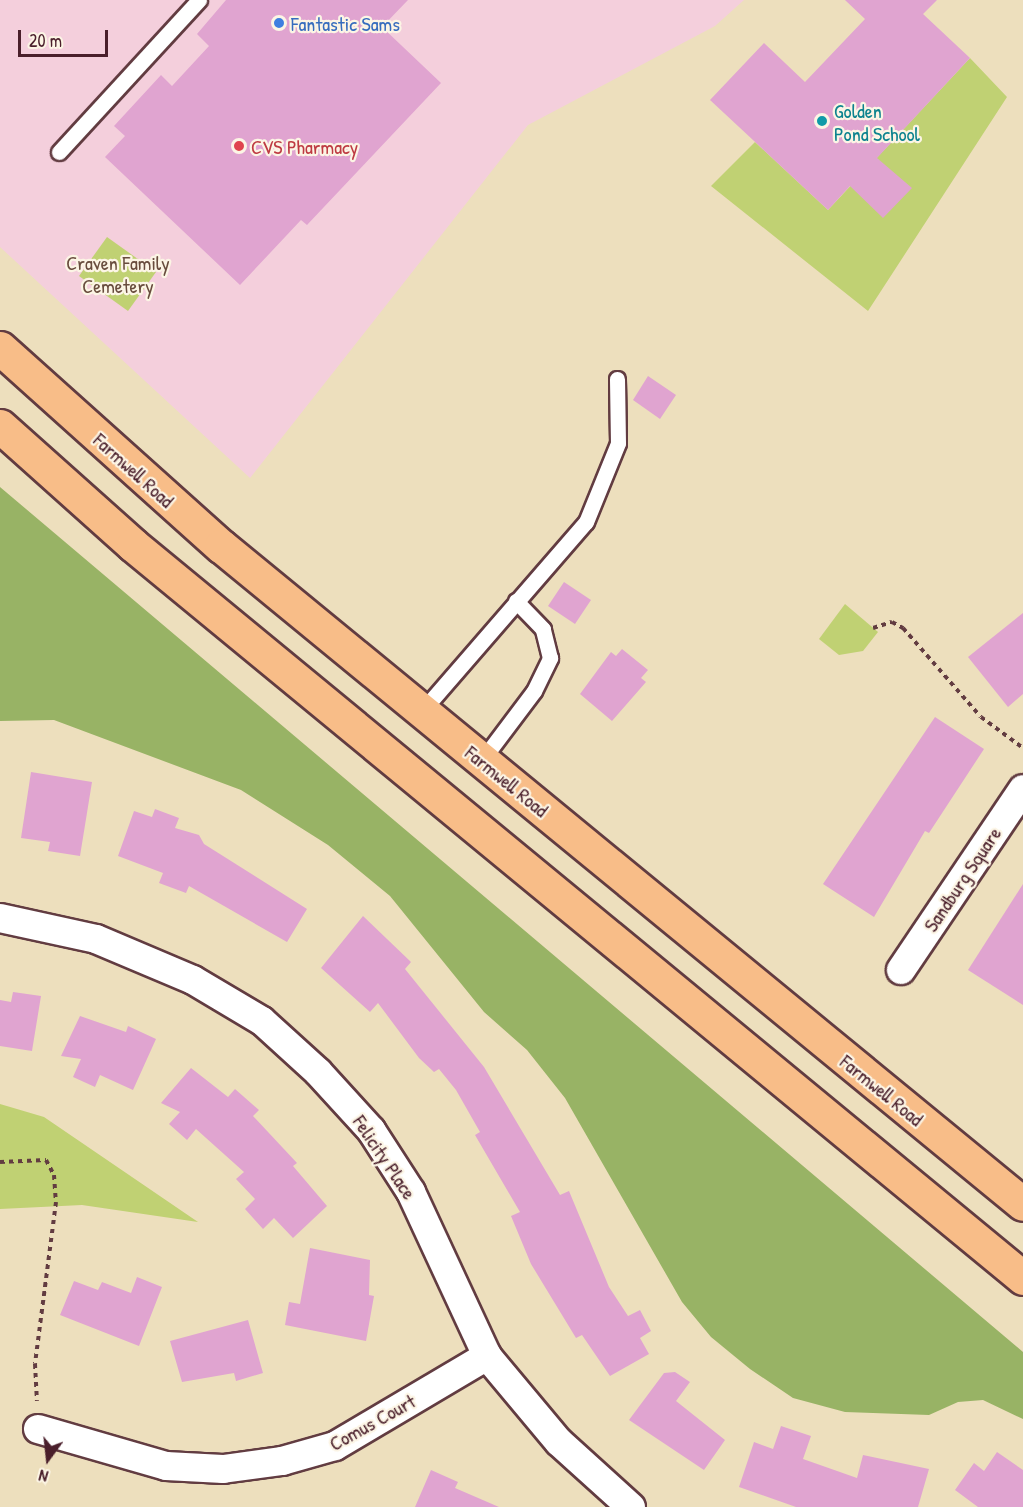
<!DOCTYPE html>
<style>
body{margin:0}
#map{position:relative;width:1023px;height:1507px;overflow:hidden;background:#eddfbd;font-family:"Patrick Hand",sans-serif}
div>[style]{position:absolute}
.built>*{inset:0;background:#f4cfdc}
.green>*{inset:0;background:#c0d173}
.forest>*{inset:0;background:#98b365}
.building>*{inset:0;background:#e0a4d0}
.path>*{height:4px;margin-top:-2px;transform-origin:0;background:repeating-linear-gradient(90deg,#623c41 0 4.5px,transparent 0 9px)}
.roads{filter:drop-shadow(2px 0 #623c41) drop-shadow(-2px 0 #623c41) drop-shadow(0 2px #623c41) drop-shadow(0 -2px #623c41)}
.lane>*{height:15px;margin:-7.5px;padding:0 7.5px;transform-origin:7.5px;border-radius:7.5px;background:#fff}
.street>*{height:28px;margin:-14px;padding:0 14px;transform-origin:14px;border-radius:14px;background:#fff}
.primary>*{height:33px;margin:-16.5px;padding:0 16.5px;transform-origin:16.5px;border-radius:16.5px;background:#f8bd88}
.dots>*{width:16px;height:16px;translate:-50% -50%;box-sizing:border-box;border:3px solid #fcf5e5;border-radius:50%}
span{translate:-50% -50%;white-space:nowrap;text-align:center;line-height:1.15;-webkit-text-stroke:4.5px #fcf5e5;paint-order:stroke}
.shop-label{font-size:20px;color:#366cbe}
.left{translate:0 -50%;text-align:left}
.culture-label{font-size:20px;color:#0d838f}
.health-label{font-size:20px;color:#be3a42}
.park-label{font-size:20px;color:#684c3d}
.street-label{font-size:20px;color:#4a1f2b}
.north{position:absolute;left:18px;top:1429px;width:60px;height:60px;-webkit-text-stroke:4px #fcf5e5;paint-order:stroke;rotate:195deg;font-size:16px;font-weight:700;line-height:24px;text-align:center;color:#4a1f2b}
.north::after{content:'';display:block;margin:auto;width:21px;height:27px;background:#4a1f2b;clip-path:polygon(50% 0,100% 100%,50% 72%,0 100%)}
.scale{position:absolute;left:18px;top:30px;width:90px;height:27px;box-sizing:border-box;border:3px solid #4a1f2b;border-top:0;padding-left:8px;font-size:18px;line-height:21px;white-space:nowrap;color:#4a1f2b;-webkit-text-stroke:4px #fcf5e5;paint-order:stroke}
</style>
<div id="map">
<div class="built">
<div style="clip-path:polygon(0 0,744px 0,715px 26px,528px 125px,250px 478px,0 247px)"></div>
</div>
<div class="green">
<div style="clip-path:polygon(970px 58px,1007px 97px,868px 311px,711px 186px,755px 142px,828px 210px)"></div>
<div style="clip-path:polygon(107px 237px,156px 272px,128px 311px,79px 276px)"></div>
<div style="clip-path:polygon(845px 604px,878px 632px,863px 651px,839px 655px,819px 639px)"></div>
<div style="clip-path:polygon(0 1104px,44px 1117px,198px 1222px,82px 1205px,0 1209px)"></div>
</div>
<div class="forest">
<div style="clip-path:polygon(0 487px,1023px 1352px,1023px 1419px,983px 1400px,958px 1402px,929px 1415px,845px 1412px,793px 1398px,750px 1369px,711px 1337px,682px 1302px,565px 1098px,527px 1050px,484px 1012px,390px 896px,328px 845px,241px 790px,54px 720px,0 721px)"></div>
</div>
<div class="building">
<div style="clip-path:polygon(226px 0,408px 0,382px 27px,441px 83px,307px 225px,301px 220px,240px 285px,105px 157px,125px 136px,114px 126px,161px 75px,172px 86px,209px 46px,197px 34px)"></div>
<div style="clip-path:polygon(845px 0,937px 0,923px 14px,970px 58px,877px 158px,912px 188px,883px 218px,850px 186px,828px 210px,710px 100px,764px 43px,805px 82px,865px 19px)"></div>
<div style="clip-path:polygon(648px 376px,676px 395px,660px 419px,633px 400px)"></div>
<div style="clip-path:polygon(564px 582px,591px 600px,575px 624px,548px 606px)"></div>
<div style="clip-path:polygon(1023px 613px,1023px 694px,1008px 707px,968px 657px)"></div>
<div style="clip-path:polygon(622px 649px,648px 670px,641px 678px,646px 682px,612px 721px,580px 694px,611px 652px,616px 656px)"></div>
<div style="clip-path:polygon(935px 717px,984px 749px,929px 833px,925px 831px,874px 917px,823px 884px)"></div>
<div style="clip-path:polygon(31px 772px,92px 782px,80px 856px,48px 851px,50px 842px,21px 838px)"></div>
<div style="clip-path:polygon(155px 809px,179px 818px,175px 828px,199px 835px,204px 844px,307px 909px,287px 942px,189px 886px,186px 893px,159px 883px,163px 873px,118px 856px,134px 811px,152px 817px)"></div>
<div style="clip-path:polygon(1023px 884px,1023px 1005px,968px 970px)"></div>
<div style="clip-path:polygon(363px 916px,411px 962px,405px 969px,484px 1067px,560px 1195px,569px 1191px,609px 1287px,628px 1316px,640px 1310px,651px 1331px,640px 1338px,649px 1354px,610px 1376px,582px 1335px,576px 1338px,531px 1264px,511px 1216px,520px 1212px,475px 1135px,480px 1132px,456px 1090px,439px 1069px,434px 1072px,419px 1058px,378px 1003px,370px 1012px,321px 968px)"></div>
<div style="clip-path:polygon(13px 992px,41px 996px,32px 1051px,0 1046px,0 1000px,11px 1002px)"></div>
<div style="clip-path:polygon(80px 1016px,126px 1032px,128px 1026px,156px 1039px,133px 1090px,100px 1075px,95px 1087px,73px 1077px,81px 1059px,61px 1056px)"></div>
<div style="clip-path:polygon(191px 1068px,228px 1097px,235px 1089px,259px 1110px,253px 1116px,297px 1163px,293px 1166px,327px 1206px,293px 1238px,274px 1218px,263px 1229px,245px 1209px,255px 1199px,236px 1179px,244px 1172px,196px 1129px,187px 1140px,169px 1124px,180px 1112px,161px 1103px)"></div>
<div style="clip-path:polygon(310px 1248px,370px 1260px,369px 1295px,374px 1296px,366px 1341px,285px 1325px,289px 1302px,300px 1304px)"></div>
<div style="clip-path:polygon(137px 1277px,162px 1287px,139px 1346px,60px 1315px,74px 1281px,98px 1290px,102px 1282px,131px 1293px)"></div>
<div style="clip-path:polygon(248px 1320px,263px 1373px,236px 1381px,234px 1373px,182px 1382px,170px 1341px)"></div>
<div style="clip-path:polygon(675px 1372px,690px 1382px,676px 1401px,725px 1440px,704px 1470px,629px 1420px,664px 1373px)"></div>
<div style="clip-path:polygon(781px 1426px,811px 1436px,803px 1459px,857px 1478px,863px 1455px,929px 1469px,918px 1507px,796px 1507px,739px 1487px,754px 1442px,773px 1449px)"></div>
<div style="clip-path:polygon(997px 1452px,1023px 1470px,1023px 1507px,978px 1507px,955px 1490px,974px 1463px,984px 1471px)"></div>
<div style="clip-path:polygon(431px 1470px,458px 1482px,455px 1488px,499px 1507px,415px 1507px)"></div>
</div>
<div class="path">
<div style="left:873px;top:628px;width:20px;rotate:-18deg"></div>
<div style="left:892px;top:622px;width:13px;rotate:29deg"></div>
<div style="left:903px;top:628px;width:118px;rotate:48.8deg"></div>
<div style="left:981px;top:717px;width:52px;rotate:36.4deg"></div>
<div style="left:0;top:1162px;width:46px;rotate:-2.5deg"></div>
<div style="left:46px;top:1160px;width:17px;rotate:62deg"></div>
<div style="left:54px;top:1175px;width:27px;rotate:86deg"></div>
<div style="left:56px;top:1202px;width:163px;rotate:97.4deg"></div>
<div style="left:35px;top:1364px;width:37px;rotate:87deg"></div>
</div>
<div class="roads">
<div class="lane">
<div style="left:59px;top:152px;width:207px;rotate:-47.4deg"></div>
<div style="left:422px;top:711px;width:250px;rotate:-49.1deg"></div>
<div style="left:586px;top:522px;width:85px;rotate:-67.9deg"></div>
<div style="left:618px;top:443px;width:64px;rotate:-90.9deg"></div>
<div style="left:482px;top:760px;width:86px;rotate:-53deg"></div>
<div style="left:534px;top:691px;width:37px;rotate:-64deg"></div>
<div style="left:550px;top:658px;width:30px;rotate:-104deg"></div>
<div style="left:543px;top:629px;width:39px;rotate:-134deg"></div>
</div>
<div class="street">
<div style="left:0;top:918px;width:98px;rotate:12.3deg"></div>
<div style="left:96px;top:939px;width:105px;rotate:22.9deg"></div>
<div style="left:193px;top:980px;width:80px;rotate:30.7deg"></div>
<div style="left:262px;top:1021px;width:76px;rotate:42.3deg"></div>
<div style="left:318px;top:1072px;width:79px;rotate:47.6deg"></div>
<div style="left:371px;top:1130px;width:74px;rotate:57.2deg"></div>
<div style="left:411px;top:1192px;width:181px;rotate:65.1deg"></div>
<div style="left:487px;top:1356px;width:112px;rotate:50.1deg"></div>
<div style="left:559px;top:1442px;width:97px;rotate:42.1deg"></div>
<div style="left:901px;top:970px;width:218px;rotate:-56deg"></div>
<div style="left:38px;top:1429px;width:133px;rotate:16.1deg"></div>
<div style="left:166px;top:1466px;width:57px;rotate:3deg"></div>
<div style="left:223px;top:1469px;width:60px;rotate:-7.7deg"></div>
<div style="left:282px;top:1461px;width:55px;rotate:-15.8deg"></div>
<div style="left:335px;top:1446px;width:177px;rotate:-30.6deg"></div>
</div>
<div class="primary">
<div style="left:0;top:348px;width:297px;rotate:41.9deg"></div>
<div style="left:221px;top:546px;width:1037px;rotate:39.37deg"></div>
<div style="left:0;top:426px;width:178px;rotate:41.8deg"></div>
<div style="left:133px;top:545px;width:1153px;rotate:39.47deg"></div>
</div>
</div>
<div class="dots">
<div style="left:279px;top:23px;background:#3f7fe0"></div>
<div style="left:822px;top:121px;background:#0f9aa8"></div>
<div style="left:239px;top:146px;background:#e0444e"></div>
</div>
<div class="shop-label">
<span class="left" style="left:291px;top:23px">Fantastic Sams</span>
</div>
<div class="culture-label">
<span class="left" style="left:834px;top:122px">Golden<br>Pond School</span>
</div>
<div class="health-label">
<span class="left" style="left:251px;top:146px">CVS Pharmacy</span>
</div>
<div class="park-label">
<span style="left:118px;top:274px">Craven Family<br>Cemetery</span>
</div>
<div class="street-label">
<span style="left:134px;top:470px;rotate:42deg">Farmwell Road</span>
<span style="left:507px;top:781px;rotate:39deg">Farmwell Road</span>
<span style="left:962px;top:879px;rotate:-56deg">Sandburg Square</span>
<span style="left:882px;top:1090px;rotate:39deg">Farmwell Road</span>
<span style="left:385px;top:1157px;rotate:56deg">Felicity Place</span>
<span style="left:372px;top:1422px;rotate:-29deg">Comus Court</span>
</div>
<div class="north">N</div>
<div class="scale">20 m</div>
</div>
